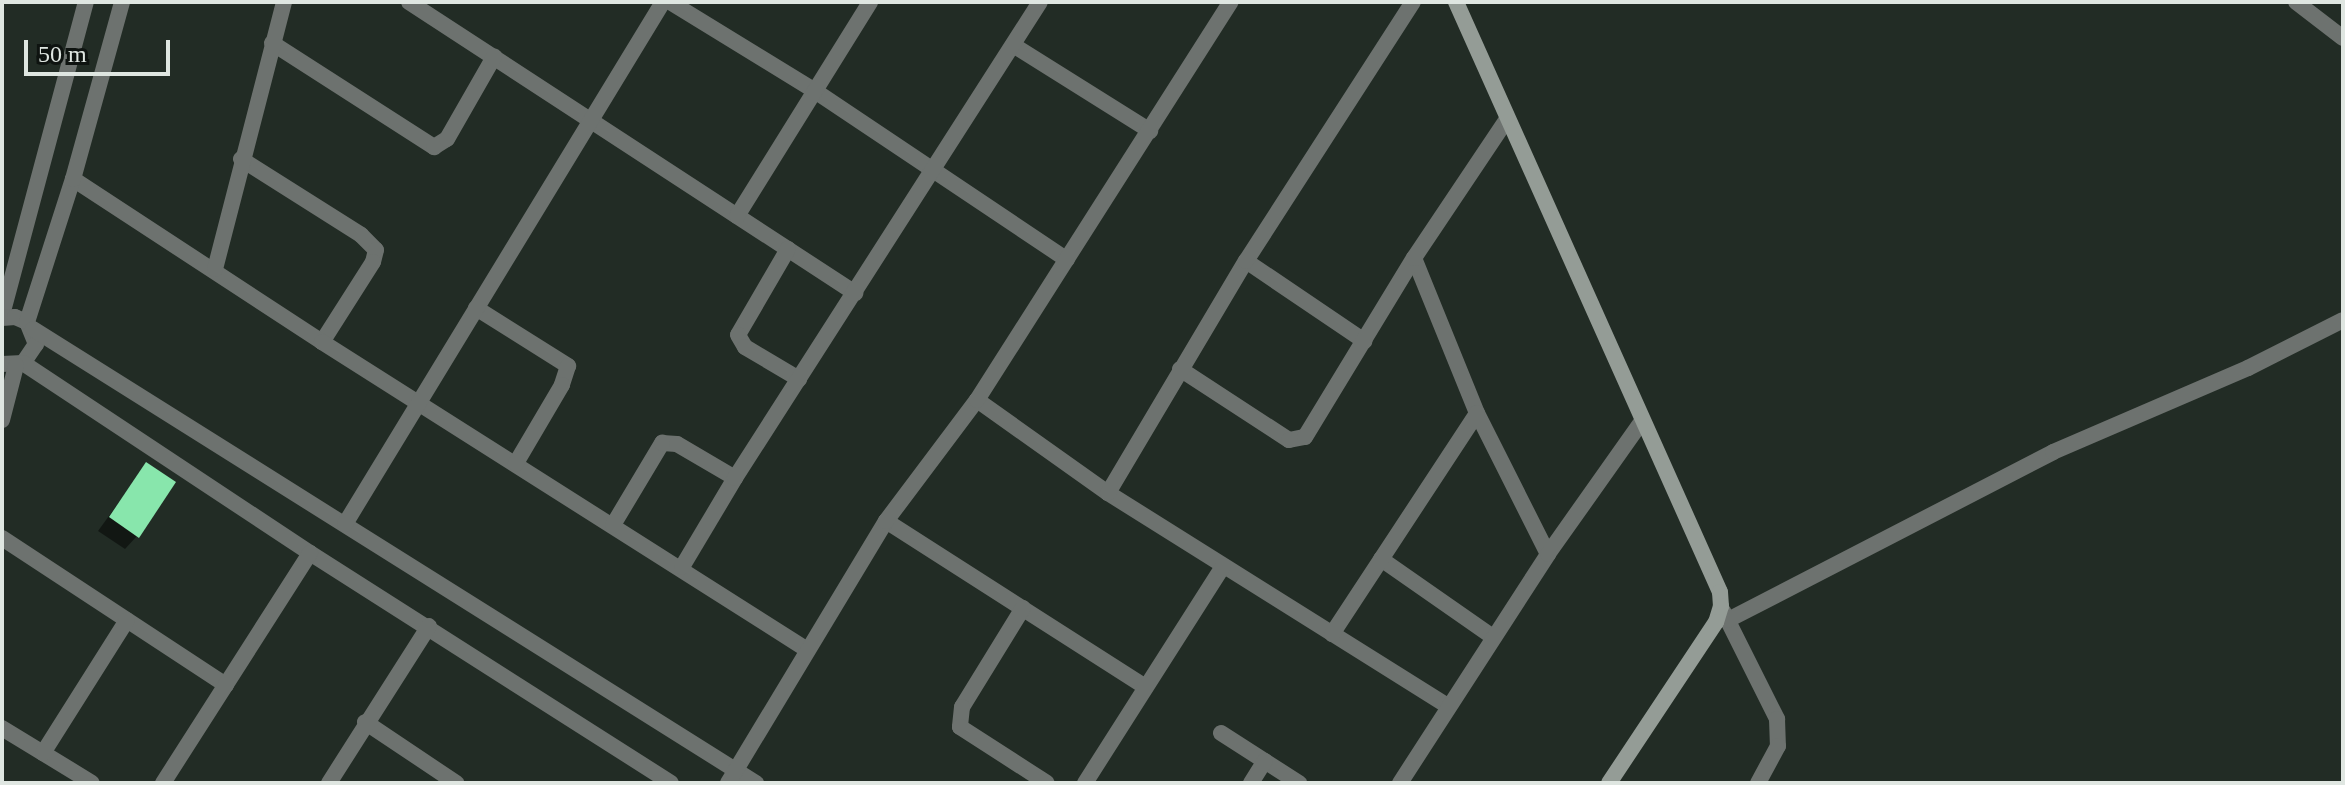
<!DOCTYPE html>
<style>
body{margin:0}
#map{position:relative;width:2345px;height:785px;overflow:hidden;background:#222c25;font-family:Georgia,serif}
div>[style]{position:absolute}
.shadow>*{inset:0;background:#0007}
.building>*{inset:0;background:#88e6ac}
.street>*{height:16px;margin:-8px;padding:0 8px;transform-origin:8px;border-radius:8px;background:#6d726f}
.secondary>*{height:16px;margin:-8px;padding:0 8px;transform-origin:8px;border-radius:8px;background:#949c96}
span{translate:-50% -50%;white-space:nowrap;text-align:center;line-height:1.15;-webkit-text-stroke:8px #0e1310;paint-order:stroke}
.frame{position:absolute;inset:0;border:4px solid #dfe6e1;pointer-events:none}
.scale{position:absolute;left:24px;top:40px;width:146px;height:36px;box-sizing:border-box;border:4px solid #dfe6e1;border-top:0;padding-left:10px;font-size:24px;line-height:28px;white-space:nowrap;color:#dfe6e1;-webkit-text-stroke:6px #0e1310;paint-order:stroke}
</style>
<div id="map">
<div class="shadow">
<div style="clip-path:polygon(146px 465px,137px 536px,125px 549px,98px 531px)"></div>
</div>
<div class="building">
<div style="clip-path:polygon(146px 462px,176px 482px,139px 538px,109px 517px)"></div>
</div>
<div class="street">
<div style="left:409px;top:2px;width:533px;rotate:33.12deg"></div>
<div style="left:670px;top:2px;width:170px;rotate:31.5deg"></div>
<div style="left:815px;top:91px;width:303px;rotate:33.8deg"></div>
<div style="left:2296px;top:2px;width:59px;rotate:37.5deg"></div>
<div style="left:272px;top:43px;width:193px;rotate:32.7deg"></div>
<div style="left:434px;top:147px;width:15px;rotate:-32deg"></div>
<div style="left:447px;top:139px;width:95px;rotate:-60.2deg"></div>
<div style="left:1013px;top:45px;width:162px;rotate:32.1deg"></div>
<div style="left:241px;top:159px;width:142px;rotate:32.3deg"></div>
<div style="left:361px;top:235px;width:21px;rotate:45deg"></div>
<div style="left:376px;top:250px;width:12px;rotate:104deg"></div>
<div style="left:373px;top:262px;width:95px;rotate:122.5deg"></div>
<div style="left:73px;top:179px;width:298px;rotate:33.2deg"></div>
<div style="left:322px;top:342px;width:573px;rotate:32.39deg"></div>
<div style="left:737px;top:216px;width:252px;rotate:-58.1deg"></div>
<div style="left:788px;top:249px;width:99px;rotate:120.2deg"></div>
<div style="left:738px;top:335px;width:14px;rotate:60deg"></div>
<div style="left:745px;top:347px;width:63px;rotate:30.7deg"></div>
<div style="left:1414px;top:258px;width:167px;rotate:67.9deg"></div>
<div style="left:1477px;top:413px;width:158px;rotate:63.3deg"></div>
<div style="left:1246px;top:261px;width:143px;rotate:34.1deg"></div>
<div style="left:215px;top:269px;width:276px;rotate:-75.5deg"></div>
<div style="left:476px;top:308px;width:109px;rotate:32.2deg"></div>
<div style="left:568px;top:366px;width:20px;rotate:108deg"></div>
<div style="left:562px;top:385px;width:91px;rotate:120.5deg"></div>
<div style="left:2px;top:315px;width:324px;rotate:-75deg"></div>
<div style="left:2px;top:318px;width:13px;rotate:-4deg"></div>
<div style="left:15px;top:317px;width:13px;rotate:23deg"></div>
<div style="left:27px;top:322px;width:24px;rotate:68deg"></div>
<div style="left:36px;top:344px;width:23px;rotate:124deg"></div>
<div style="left:23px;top:363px;width:21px;rotate:177deg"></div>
<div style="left:27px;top:322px;width:150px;rotate:-72.2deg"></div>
<div style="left:73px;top:179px;width:184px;rotate:-74.5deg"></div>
<div style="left:33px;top:329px;width:854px;rotate:32.13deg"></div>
<div style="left:23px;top:363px;width:344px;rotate:33.5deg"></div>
<div style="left:310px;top:553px;width:428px;rotate:32.5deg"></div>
<div style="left:1180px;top:369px;width:130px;rotate:33.1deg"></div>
<div style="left:1289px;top:440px;width:16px;rotate:-11deg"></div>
<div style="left:1305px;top:437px;width:210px;rotate:-58.7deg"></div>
<div style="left:1414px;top:258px;width:167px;rotate:-56.2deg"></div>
<div style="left:977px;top:400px;width:161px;rotate:35.4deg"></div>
<div style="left:1108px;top:493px;width:400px;rotate:32.1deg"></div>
<div style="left:2px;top:420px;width:56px;rotate:-75.5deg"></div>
<div style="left:1108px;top:493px;width:270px;rotate:-59.3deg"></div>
<div style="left:1246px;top:261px;width:308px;rotate:-57.2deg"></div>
<div style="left:886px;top:521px;width:308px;rotate:32.6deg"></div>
<div style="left:345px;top:524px;width:611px;rotate:-58.65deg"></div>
<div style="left:613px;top:525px;width:96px;rotate:-59.1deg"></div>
<div style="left:662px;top:443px;width:15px;rotate:4deg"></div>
<div style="left:677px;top:444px;width:67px;rotate:30.4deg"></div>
<div style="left:2px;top:538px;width:268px;rotate:33.3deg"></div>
<div style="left:1381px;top:559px;width:136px;rotate:34.9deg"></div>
<div style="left:682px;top:567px;width:104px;rotate:-59.2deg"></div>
<div style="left:735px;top:478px;width:565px;rotate:-57.35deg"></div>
<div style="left:1023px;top:608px;width:116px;rotate:121.6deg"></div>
<div style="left:962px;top:707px;width:20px;rotate:96deg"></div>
<div style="left:960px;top:727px;width:103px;rotate:32.8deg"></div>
<div style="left:1723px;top:611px;width:121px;rotate:63.4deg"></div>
<div style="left:1777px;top:719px;width:27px;rotate:88deg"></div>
<div style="left:1778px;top:746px;width:42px;rotate:118.4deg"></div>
<div style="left:1728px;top:620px;width:366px;rotate:-27.3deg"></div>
<div style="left:2053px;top:452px;width:212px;rotate:-23.3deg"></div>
<div style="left:2248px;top:368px;width:106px;rotate:-26.8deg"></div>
<div style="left:1332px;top:634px;width:264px;rotate:-56.7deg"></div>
<div style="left:365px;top:722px;width:110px;rotate:33.8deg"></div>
<div style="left:2px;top:728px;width:105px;rotate:31.4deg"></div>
<div style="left:1221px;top:733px;width:93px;rotate:32.7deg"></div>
<div style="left:43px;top:753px;width:157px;rotate:-57.7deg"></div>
<div style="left:163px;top:783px;width:273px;rotate:-57.4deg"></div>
<div style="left:329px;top:783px;width:186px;rotate:-57.5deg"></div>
<div style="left:728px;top:783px;width:306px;rotate:-58.9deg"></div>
<div style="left:886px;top:521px;width:151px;rotate:-53.1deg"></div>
<div style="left:977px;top:400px;width:472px;rotate:-57.5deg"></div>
<div style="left:1085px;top:783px;width:257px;rotate:-57.5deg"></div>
<div style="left:1251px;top:783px;width:26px;rotate:-58deg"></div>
<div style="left:1400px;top:783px;width:273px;rotate:-57.1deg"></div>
<div style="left:1548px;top:554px;width:163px;rotate:-54.7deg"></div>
</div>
<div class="secondary">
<div style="left:1456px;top:2px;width:646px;rotate:65.89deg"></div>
<div style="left:1720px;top:592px;width:14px;rotate:86deg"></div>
<div style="left:1721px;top:606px;width:17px;rotate:107deg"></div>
<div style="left:1716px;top:622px;width:193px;rotate:123.6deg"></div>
</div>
<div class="frame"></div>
<div class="scale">50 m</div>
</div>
